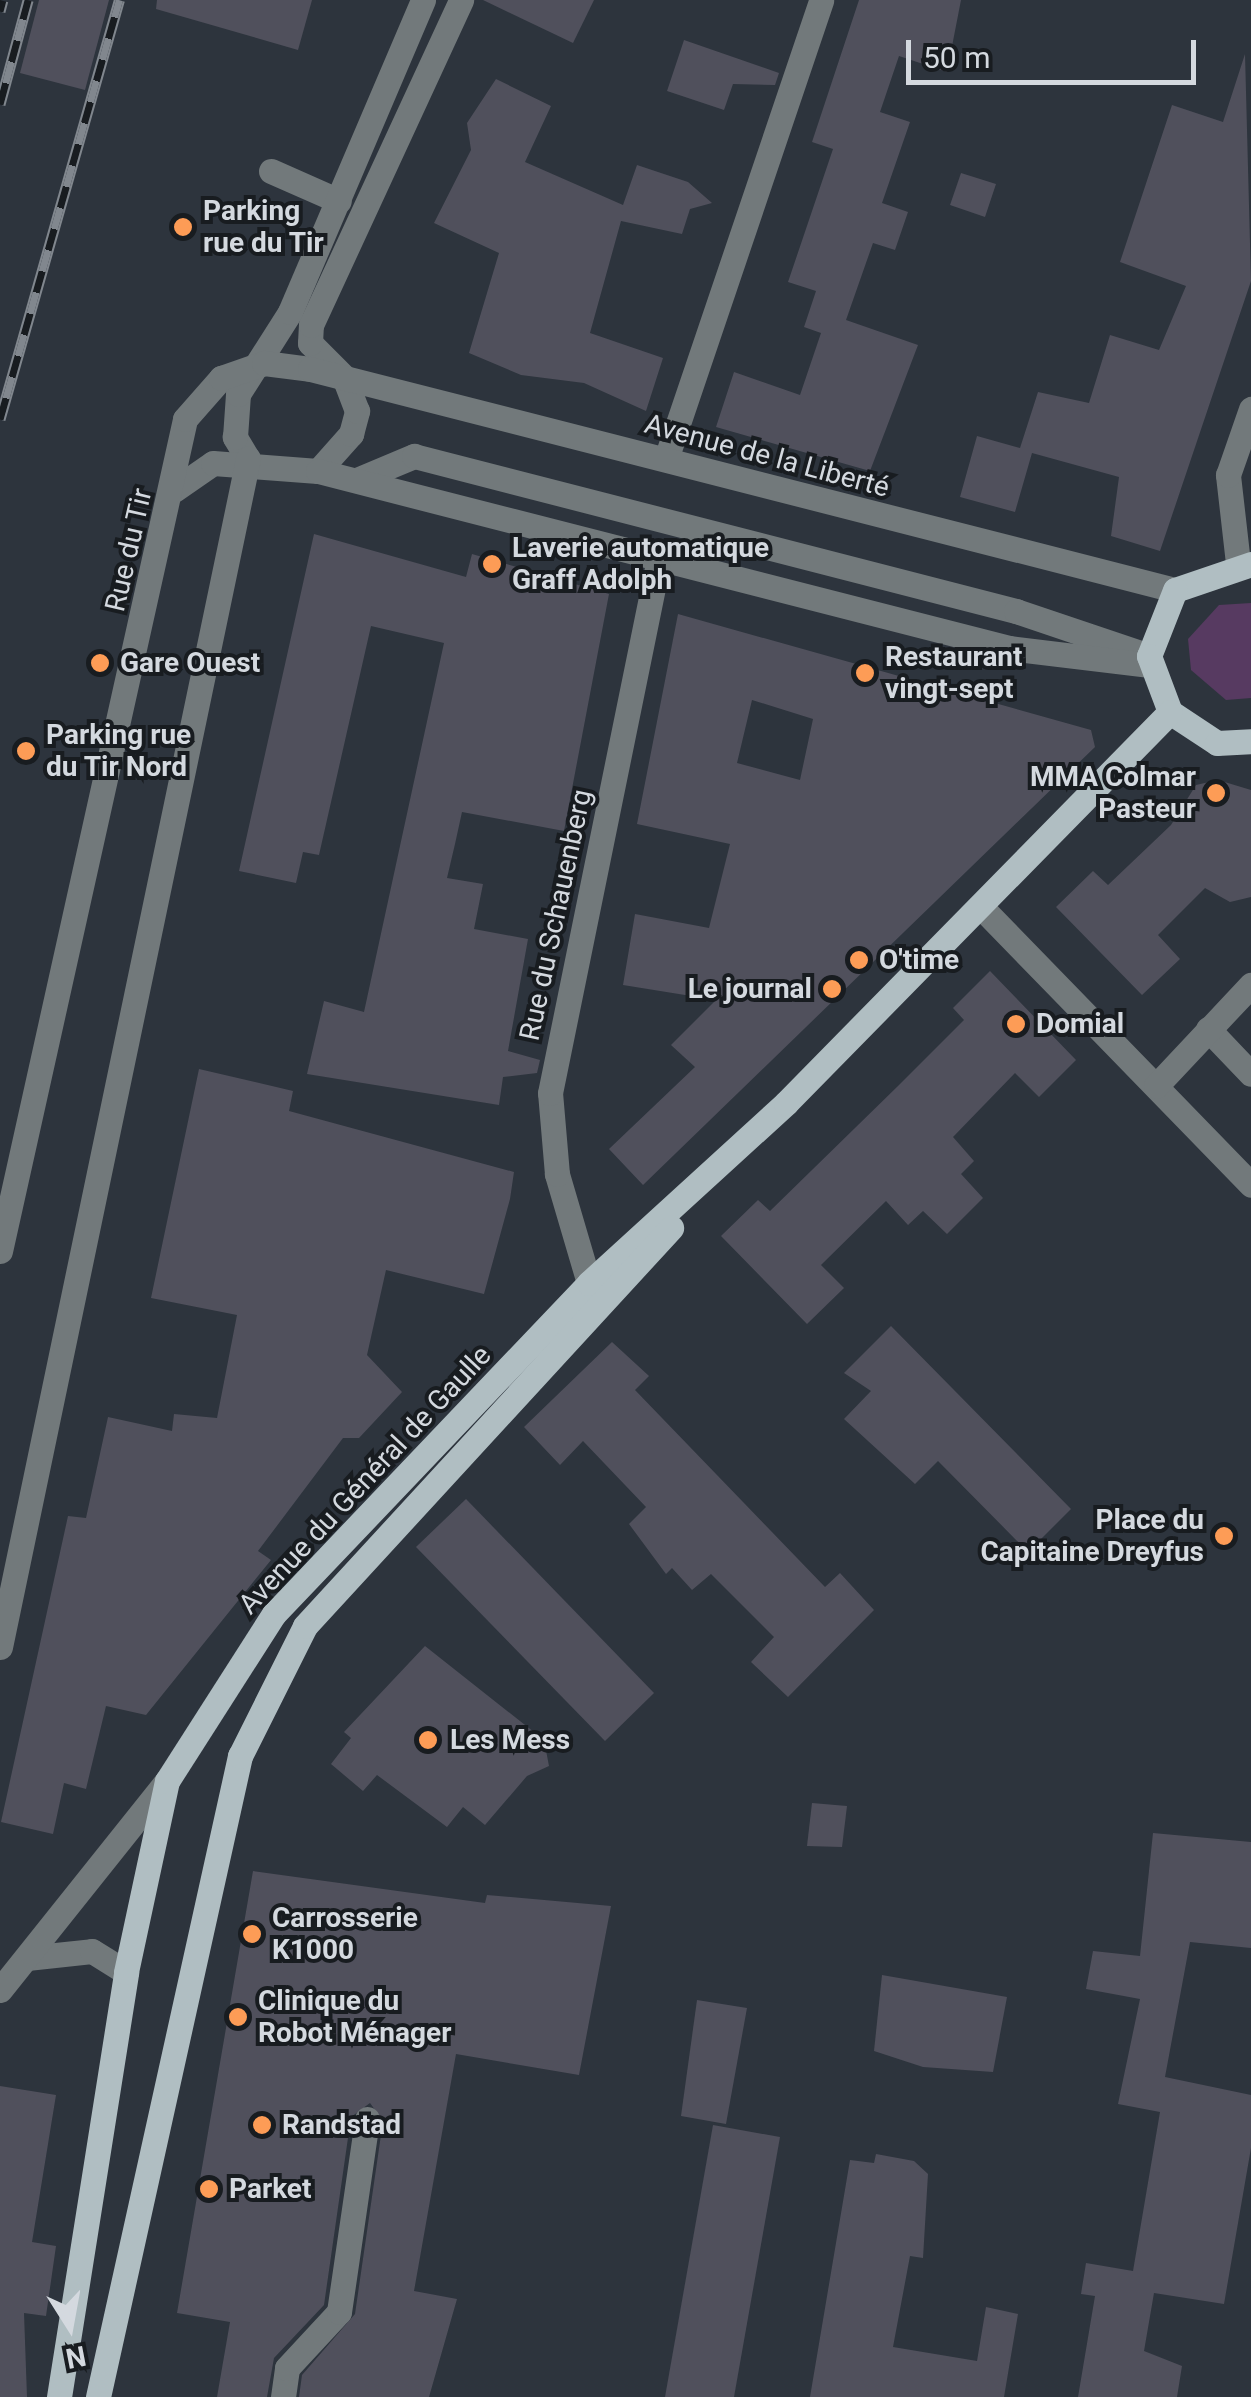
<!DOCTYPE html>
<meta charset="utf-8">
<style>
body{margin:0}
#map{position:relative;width:1251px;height:2397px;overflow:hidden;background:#2d343d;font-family:Roboto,sans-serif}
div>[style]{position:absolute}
.green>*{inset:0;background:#573a61}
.building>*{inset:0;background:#50505c}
.minor>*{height:25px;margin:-12.5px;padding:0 12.5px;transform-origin:12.5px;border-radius:12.5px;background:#72797b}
.major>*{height:25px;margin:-12.5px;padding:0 12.5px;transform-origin:12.5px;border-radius:12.5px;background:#b0bec2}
.rail>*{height:11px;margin-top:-5.5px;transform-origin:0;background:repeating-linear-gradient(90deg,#181c20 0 22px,#81878e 0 44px);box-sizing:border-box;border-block:2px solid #81878e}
.dots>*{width:28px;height:28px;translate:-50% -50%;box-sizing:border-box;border:5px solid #181c20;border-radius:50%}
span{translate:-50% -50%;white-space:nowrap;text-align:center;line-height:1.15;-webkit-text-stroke:8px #181c20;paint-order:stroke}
.poi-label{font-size:28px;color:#d4d9df;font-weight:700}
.left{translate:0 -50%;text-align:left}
.right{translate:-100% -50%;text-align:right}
.street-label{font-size:28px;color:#d4d9df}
.north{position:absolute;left:20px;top:2277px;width:100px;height:100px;-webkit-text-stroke:8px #181c20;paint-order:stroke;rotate:169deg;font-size:28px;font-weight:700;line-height:40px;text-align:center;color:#d4d9df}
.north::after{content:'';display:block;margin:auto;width:35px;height:45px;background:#d4d9df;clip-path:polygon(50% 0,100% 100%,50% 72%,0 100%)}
.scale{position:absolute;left:906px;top:40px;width:290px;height:45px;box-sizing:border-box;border:5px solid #d4d9df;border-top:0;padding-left:12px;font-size:30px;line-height:35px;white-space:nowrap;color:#d4d9df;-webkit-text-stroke:8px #181c20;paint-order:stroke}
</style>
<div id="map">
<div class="green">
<div style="clip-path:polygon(1251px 603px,1251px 698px,1226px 700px,1191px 670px,1188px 639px,1219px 605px)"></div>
</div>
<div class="building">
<div style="clip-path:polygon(39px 0,109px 0,85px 90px,20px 73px)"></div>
<div style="clip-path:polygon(157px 0,312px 0,298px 50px,156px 9px)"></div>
<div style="clip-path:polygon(483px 0,594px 0,573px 43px)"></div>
<div style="clip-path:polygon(859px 0,961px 0,947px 72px,899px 56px,880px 112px,910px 122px,882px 203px,908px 212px,895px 250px,873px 243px,846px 320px,918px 345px,870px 471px,716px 427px,734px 372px,800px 395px,821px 333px,804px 327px,816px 291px,788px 282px,833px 149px,812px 142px)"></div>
<div style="clip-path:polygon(684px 40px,779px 73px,775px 85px,733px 84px,724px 110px,667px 91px)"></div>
<div style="clip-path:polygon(1245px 54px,1251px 281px,1160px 551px,1111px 536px,1119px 477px,1032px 453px,1015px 512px,960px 497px,977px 436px,1020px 448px,1038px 392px,1089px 403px,1110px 335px,1159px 350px,1186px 286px,1120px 262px,1172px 105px,1223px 122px)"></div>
<div style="clip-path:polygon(496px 79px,551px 106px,525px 162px,623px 205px,637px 165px,688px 182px,712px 203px,690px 209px,682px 234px,621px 221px,590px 333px,663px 358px,646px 411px,584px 383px,521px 375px,469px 353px,499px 253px,434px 223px,471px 150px,467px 123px)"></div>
<div style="clip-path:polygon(961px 173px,996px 184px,985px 217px,950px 205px)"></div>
<div style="clip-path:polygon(314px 534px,466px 577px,472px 554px,609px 594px,564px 831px,462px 812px,455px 844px,447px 878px,483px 884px,474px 929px,528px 939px,508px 1051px,540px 1060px,537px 1073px,503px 1077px,499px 1105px,307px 1074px,324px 1001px,364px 1012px,444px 643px,371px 626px,319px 855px,303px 852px,296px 883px,239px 871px)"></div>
<div style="clip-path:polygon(evenodd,678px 614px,1091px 730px,1095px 747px,643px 1185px,609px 1149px,695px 1067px,671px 1045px,716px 1000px,623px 985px,635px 914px,709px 928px,730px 844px,637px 824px,678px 614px,752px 700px,813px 719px,800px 780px,737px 763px,752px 700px)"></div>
<div style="clip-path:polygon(1218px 780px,1251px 790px,1251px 897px,1230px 902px,1205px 888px,1158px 935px,1180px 959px,1142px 995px,1056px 907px,1093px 871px,1108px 885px,1171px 825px,1196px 785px)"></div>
<div style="clip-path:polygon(990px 971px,1076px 1060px,1039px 1097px,1015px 1073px,953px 1137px,974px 1161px,961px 1174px,983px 1198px,947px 1234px,923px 1211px,908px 1225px,886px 1201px,821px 1265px,844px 1288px,807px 1324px,721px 1236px,758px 1200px,770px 1211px,899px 1085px,964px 1020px,953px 1008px)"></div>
<div style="clip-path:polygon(199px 1069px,293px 1091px,289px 1111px,514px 1172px,510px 1199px,484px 1294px,386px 1270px,367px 1355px,402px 1392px,359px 1438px,343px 1438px,258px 1551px,271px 1560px,146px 1715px,106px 1706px,86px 1789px,64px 1783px,53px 1834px,1px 1822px,68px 1516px,86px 1518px,108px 1417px,172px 1431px,174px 1414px,217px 1418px,237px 1315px,151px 1298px)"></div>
<div style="clip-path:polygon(891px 1326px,1071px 1509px,1028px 1552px,938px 1461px,915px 1484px,844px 1419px,871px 1391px,844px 1373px)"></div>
<div style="clip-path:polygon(612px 1342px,649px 1376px,635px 1390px,825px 1587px,840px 1573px,874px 1610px,788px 1697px,751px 1662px,774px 1637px,711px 1574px,692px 1590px,672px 1568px,666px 1574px,629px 1524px,646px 1507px,583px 1441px,560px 1465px,524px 1427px)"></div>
<div style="clip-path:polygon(466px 1499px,654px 1693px,605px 1741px,416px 1547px)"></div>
<div style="clip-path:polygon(425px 1646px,544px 1740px,549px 1766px,527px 1776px,485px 1825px,463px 1807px,447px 1827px,377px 1775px,363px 1791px,331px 1764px,351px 1738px,344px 1732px)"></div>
<div style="clip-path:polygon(812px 1803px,847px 1806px,842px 1847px,807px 1846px)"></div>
<div style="clip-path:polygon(1153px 1833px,1251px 1842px,1251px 1948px,1190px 1942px,1165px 2077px,1251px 2095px,1251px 2148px,1224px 2304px,1154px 2293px,1144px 2351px,1182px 2366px,1177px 2397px,1078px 2397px,1095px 2296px,1081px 2294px,1086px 2263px,1133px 2271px,1160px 2112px,1118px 2104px,1140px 1999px,1086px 1989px,1093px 1951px,1140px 1956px)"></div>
<div style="clip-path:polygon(253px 1871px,485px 1903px,487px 1895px,611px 1906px,579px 2075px,456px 2054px,414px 2291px,457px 2299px,429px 2397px,299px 2397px,302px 2375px,355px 2314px,383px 2121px,370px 2103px,351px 2117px,324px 2305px,274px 2358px,267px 2397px,217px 2397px,230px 2322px,177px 2313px)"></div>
<div style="clip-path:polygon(882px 1975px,1007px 1997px,993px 2072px,923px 2067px,874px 2051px)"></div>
<div style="clip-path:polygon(697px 2000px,747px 2008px,726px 2124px,681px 2116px)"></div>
<div style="clip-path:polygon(0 2086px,56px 2095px,32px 2242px,56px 2246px,46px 2316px,24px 2313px,27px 2397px,0 2397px)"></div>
<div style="clip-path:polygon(713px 2125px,780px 2137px,734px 2397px,665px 2397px)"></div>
<div style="clip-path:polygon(876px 2154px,914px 2161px,928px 2174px,923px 2258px,910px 2256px,893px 2347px,977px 2361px,986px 2307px,1018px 2314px,1004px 2397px,810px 2397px,850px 2160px,874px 2163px)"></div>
</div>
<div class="minor">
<div style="left:271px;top:171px;width:74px;rotate:23.8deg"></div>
<div style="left:248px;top:459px;width:26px;rotate:-121deg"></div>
<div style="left:235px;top:437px;width:43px;rotate:-86deg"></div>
<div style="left:238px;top:394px;width:97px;rotate:-57.6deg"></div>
<div style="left:290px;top:312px;width:339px;rotate:-66.9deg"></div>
<div style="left:666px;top:459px;width:484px;rotate:-71.3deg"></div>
<div style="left:318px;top:471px;width:50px;rotate:-48.3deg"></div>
<div style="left:351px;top:434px;width:24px;rotate:-75deg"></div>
<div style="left:357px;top:411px;width:36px;rotate:-111deg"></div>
<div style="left:344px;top:377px;width:48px;rotate:-135deg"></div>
<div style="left:310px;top:343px;width:18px;rotate:-87deg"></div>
<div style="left:311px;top:325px;width:358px;rotate:-65.2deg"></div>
<div style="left:359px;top:479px;width:60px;rotate:-22.7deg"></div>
<div style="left:414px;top:456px;width:622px;rotate:14.44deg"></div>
<div style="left:1016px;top:611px;width:134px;rotate:18.7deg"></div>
<div style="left:174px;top:490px;width:47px;rotate:-34.7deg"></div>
<div style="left:213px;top:463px;width:105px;rotate:4.4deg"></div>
<div style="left:318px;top:471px;width:713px;rotate:14.37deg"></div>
<div style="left:1009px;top:648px;width:142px;rotate:6.9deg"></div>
<div style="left:1238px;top:563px;width:89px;rotate:-96.5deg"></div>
<div style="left:1228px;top:475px;width:70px;rotate:-70.8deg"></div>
<div style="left:982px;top:908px;width:386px;rotate:45.8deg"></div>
<div style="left:1208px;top:1029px;width:62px;rotate:46.3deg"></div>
<div style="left:1156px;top:1086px;width:139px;rotate:-46.8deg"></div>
<div style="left:0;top:1251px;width:852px;rotate:-77.46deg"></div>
<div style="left:185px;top:419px;width:55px;rotate:-48.7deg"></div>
<div style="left:221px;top:378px;width:46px;rotate:-19.2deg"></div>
<div style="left:264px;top:363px;width:46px;rotate:7.4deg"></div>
<div style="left:310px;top:369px;width:893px;rotate:14.33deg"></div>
<div style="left:589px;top:1283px;width:114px;rotate:-106.4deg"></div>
<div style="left:557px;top:1174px;width:81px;rotate:-94.9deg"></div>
<div style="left:550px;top:1093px;width:546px;rotate:-78.48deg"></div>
<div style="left:0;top:1647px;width:1214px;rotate:-78.21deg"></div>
<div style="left:27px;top:1958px;width:65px;rotate:-6.1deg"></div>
<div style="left:92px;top:1951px;width:40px;rotate:32deg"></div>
<div style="left:0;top:1990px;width:268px;rotate:-51.4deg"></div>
<div style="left:283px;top:2397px;width:29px;rotate:-82deg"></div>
<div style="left:287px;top:2368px;width:76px;rotate:-47.1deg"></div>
<div style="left:339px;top:2312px;width:195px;rotate:-81.7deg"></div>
</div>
<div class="major">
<div style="left:1251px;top:564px;width:80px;rotate:161.1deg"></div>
<div style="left:1175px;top:590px;width:71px;rotate:111.5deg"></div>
<div style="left:1149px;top:656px;width:60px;rotate:69.4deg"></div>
<div style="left:1170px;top:712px;width:56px;rotate:33.4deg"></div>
<div style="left:1217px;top:743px;width:34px;rotate:-3deg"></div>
<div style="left:59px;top:2397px;width:430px;rotate:-81deg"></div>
<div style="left:126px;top:1972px;width:195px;rotate:-77.9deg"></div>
<div style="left:167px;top:1781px;width:198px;rotate:-57.4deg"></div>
<div style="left:274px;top:1614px;width:457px;rotate:-46.4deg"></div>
<div style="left:589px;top:1283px;width:267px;rotate:-42.4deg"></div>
<div style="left:786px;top:1103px;width:548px;rotate:-45.52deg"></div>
<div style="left:98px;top:2397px;width:657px;rotate:-77.51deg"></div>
<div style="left:240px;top:1756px;width:145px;rotate:-63.4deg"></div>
<div style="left:305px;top:1626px;width:541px;rotate:-47.4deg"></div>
</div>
<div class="rail">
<div style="left:0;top:11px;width:11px;rotate:-75deg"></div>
<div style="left:0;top:104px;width:108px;rotate:-74.9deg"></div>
<div style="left:0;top:419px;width:436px;rotate:-74.1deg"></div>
</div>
<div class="dots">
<div style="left:183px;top:227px;background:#fd9c56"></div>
<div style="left:492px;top:564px;background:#fd9c56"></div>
<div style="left:100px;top:663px;background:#fd9c56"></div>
<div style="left:865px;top:673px;background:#fd9c56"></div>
<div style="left:26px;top:751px;background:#fd9c56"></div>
<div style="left:1216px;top:793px;background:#fd9c56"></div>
<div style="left:859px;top:960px;background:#fd9c56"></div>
<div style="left:832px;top:989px;background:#fd9c56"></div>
<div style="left:1016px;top:1024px;background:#fd9c56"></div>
<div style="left:1224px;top:1536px;background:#fd9c56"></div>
<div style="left:428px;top:1740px;background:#fd9c56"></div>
<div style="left:252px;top:1934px;background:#fd9c56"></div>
<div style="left:238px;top:2017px;background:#fd9c56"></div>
<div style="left:262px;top:2125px;background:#fd9c56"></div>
<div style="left:209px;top:2189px;background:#fd9c56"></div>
</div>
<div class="poi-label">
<span class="left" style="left:203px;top:227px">Parking<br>rue du Tir</span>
<span class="left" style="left:512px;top:564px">Laverie automatique<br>Graff Adolph</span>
<span class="left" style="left:885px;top:673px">Restaurant<br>vingt-sept</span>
<span class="left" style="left:120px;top:663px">Gare Ouest</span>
<span class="left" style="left:46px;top:751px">Parking rue<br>du Tir Nord</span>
<span class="right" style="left:1196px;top:793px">MMA Colmar<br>Pasteur</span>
<span class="left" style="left:879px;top:960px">O'time</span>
<span class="right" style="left:812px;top:989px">Le journal</span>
<span class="left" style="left:1036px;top:1024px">Domial</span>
<span class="right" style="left:1204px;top:1536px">Place du<br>Capitaine Dreyfus</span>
<span class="left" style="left:450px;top:1740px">Les Mess</span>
<span class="left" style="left:272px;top:1934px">Carrosserie<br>K1000</span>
<span class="left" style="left:258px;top:2017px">Clinique du<br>Robot Ménager</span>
<span class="left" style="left:282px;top:2125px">Randstad</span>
<span class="left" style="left:229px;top:2189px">Parket</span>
</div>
<div class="street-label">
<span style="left:767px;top:456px;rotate:15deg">Avenue de la Liberté</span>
<span style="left:129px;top:550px;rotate:-77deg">Rue du Tir</span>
<span style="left:556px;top:915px;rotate:-78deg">Rue du Schauenberg</span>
<span style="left:365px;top:1480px;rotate:-47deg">Avenue du Général de Gaulle</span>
</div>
<div class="north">N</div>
<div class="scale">50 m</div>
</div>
